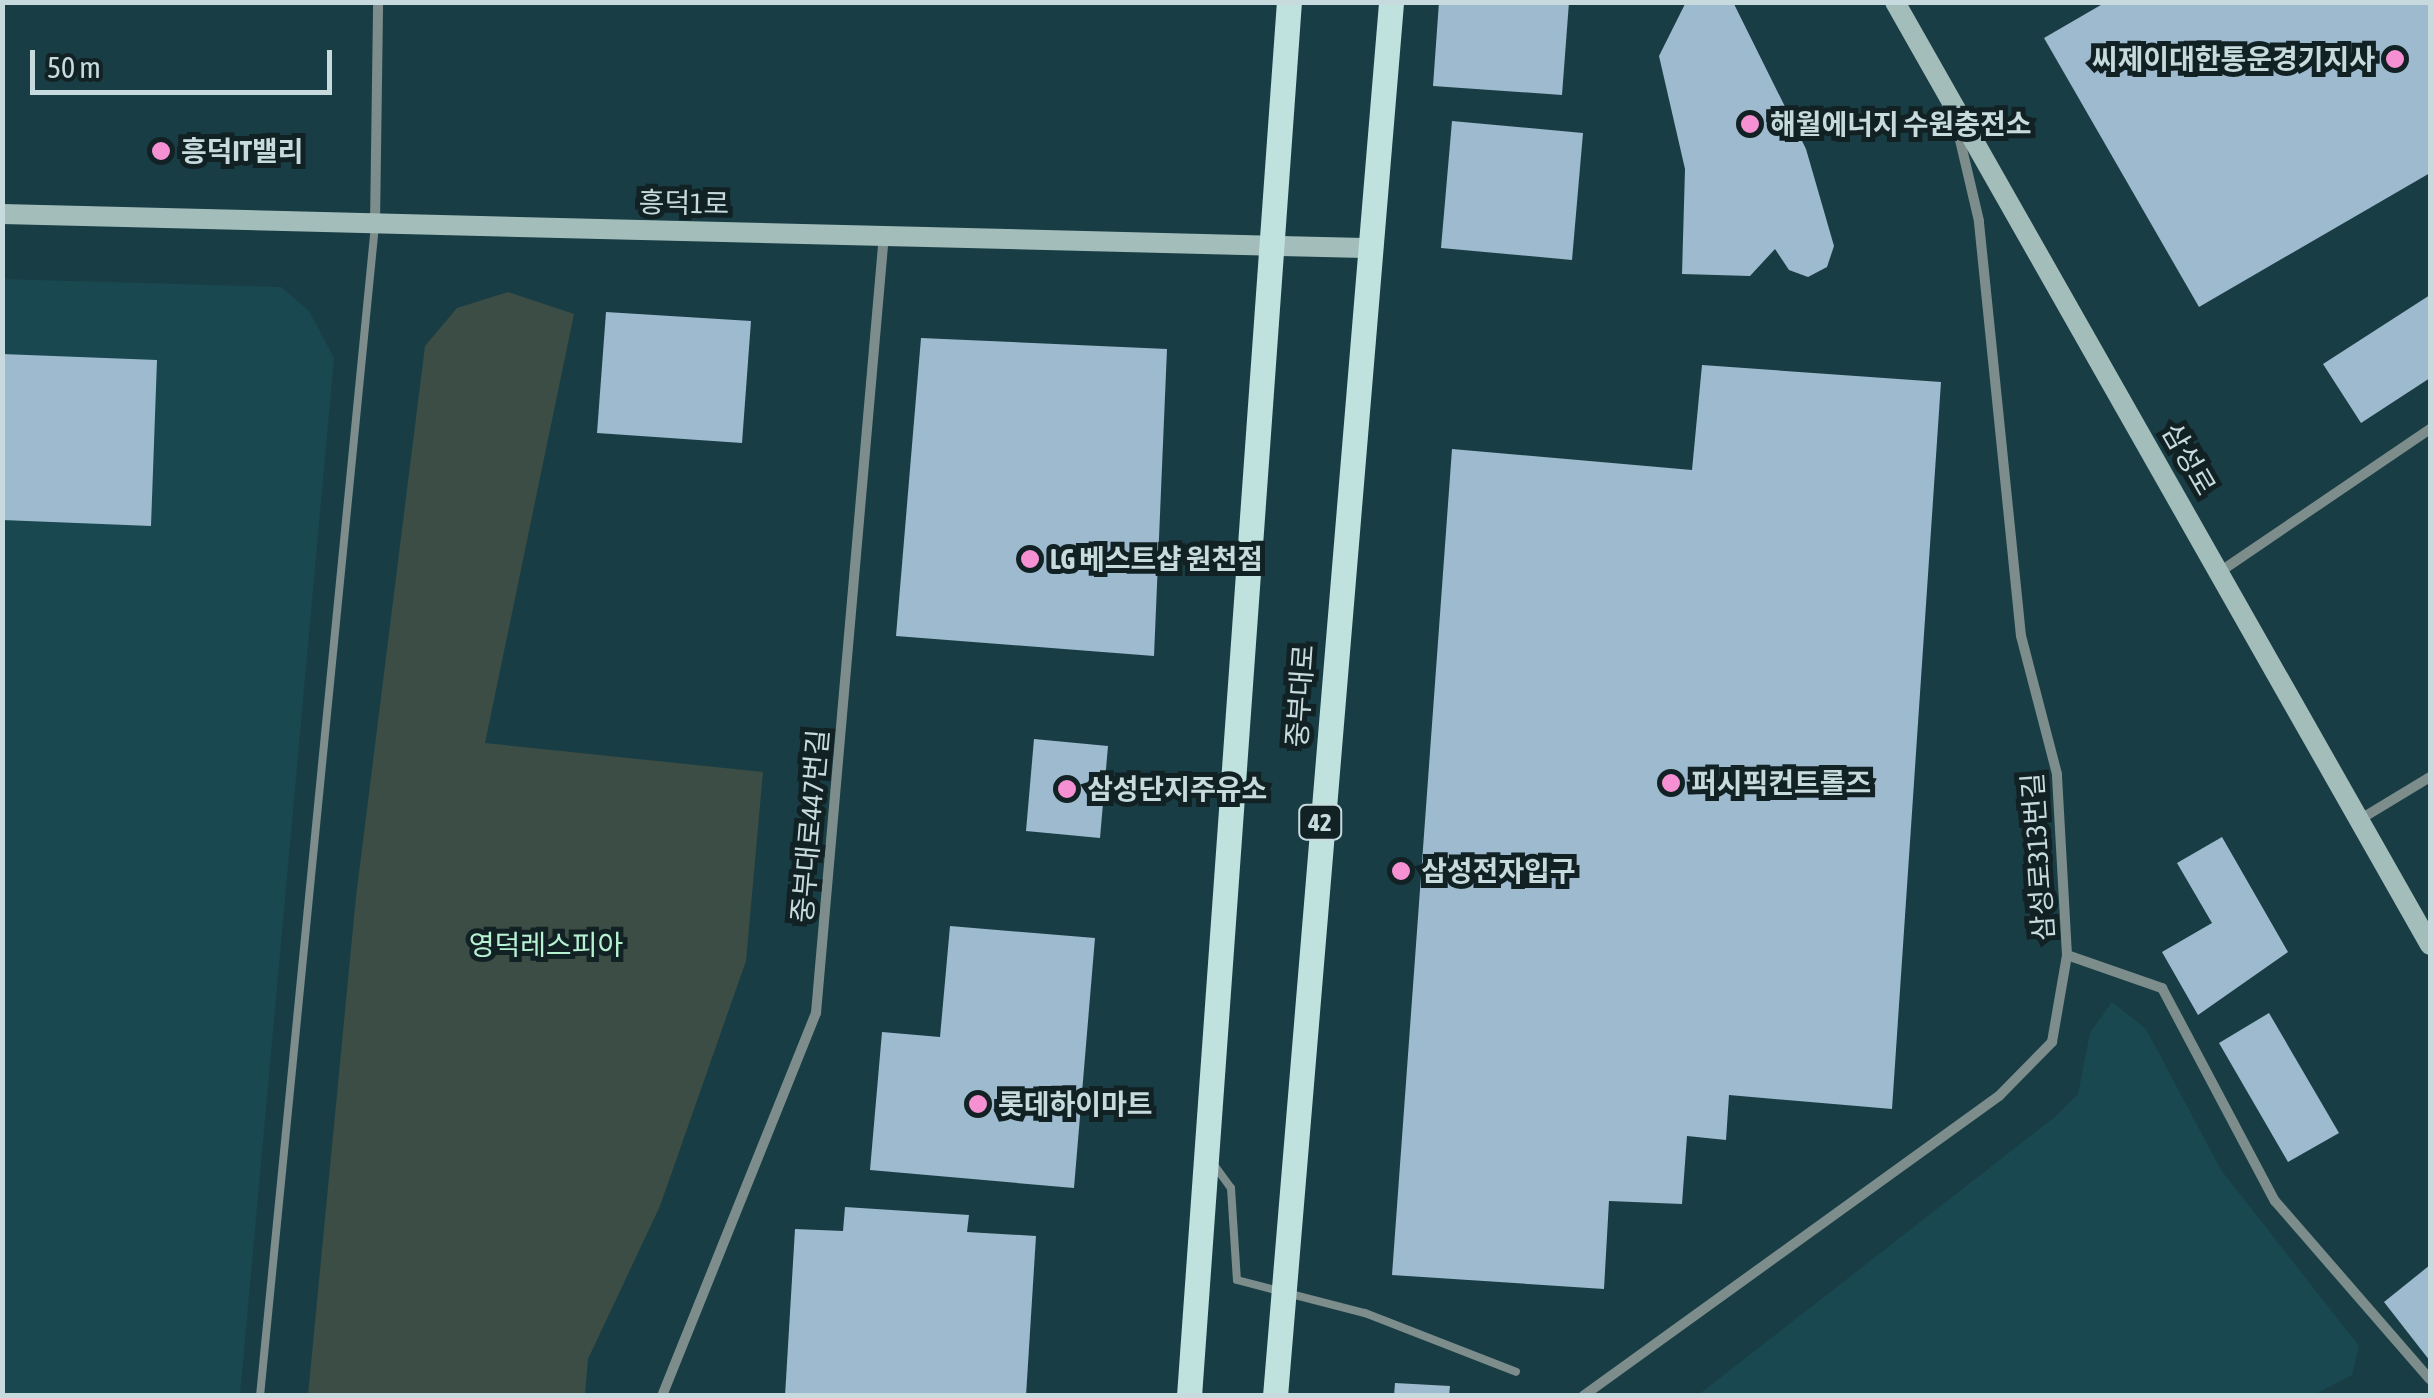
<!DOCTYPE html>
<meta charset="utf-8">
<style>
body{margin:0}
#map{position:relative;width:2433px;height:1398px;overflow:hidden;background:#193d44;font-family:"Asap Condensed","Noto Sans KR",sans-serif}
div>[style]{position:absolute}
.built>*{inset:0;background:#194851}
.green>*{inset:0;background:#3b4d44}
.building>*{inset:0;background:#9dbace}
.lane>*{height:8px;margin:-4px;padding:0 4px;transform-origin:4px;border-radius:4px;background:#7c8d8b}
.street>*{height:10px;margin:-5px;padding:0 5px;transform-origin:5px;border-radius:5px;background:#7c8d8b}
.secondary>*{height:20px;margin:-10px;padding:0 10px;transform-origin:10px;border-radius:10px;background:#a3bdba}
.primary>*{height:25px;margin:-12.5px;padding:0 12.5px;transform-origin:12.5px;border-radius:12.5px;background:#c0e2de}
.dots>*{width:28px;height:28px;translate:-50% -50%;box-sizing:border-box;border:5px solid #122124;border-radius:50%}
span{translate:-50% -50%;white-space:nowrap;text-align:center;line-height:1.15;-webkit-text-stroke:10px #122124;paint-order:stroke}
.shield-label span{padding:2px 8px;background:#122124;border:2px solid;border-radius:8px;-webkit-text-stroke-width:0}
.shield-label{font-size:25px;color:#c7dade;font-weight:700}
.poi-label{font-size:28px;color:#c7dade;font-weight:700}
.right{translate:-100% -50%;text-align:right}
.left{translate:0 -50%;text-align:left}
.street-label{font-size:28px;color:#c7dade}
.park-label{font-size:28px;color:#b7f2d3}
.frame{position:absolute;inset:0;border:5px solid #c7dade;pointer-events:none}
.scale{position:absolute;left:30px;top:50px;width:302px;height:45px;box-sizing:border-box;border:5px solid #c7dade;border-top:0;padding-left:12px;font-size:30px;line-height:35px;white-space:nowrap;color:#c7dade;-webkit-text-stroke:8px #122124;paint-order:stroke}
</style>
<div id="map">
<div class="built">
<div style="clip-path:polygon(3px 279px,281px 287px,309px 311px,334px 358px,240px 1395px,3px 1396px)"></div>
<div style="clip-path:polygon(2112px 1002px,2146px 1029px,2221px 1170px,2359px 1346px,2352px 1375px,2312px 1396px,1698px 1395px,2055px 1117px,2078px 1094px,2090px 1033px)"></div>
</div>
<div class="green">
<div style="clip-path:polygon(508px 292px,574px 314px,485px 743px,763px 772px,746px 961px,660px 1206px,588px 1359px,585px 1395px,308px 1395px,356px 897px,425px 346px,457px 308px)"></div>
</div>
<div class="building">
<div style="clip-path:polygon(1439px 2px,1569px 2px,1562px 95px,1433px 86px)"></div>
<div style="clip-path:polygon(1686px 2px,1734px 4px,1806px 149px,1834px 246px,1827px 267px,1808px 277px,1789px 270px,1775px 249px,1750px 276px,1682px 274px,1685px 169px,1659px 56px)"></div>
<div style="clip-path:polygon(2106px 2px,2430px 2px,2430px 173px,2199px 307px,2044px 38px)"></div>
<div style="clip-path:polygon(1452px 121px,1583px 133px,1572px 260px,1441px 248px)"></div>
<div style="clip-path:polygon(2430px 295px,2430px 378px,2361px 423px,2323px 364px)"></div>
<div style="clip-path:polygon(606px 312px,751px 321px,742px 443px,597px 433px)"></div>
<div style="clip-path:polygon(921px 338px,1167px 349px,1154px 656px,896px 636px)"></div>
<div style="clip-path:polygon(2px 354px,157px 360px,151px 526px,2px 520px)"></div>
<div style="clip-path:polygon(1702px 365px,1941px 382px,1892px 1109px,1729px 1095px,1726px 1140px,1687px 1136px,1682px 1204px,1609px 1201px,1604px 1289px,1392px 1275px,1452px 449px,1692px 470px)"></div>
<div style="clip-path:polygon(1034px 739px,1108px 746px,1100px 838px,1026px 831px)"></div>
<div style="clip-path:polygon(2222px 837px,2288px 952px,2198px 1015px,2162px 952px,2212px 923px,2177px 863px)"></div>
<div style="clip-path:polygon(950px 926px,1095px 938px,1074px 1188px,870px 1170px,882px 1032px,940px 1037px)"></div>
<div style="clip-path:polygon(2269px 1013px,2339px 1133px,2288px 1162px,2219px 1043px)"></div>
<div style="clip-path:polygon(845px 1207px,969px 1215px,967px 1232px,1036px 1236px,1026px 1396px,785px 1396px,795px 1229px,843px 1231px)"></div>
<div style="clip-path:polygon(2430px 1265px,2430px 1361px,2384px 1302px)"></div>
<div style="clip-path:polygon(1395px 1383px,1450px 1386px,1449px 1396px,1394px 1396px)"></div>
</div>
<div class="lane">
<div style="left:1212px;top:1162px;width:32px;rotate:54deg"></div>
<div style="left:1231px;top:1188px;width:92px;rotate:86.3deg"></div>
<div style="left:1237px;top:1280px;width:132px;rotate:14.5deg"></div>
<div style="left:1365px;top:1313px;width:162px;rotate:21.3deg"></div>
<div style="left:260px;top:1396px;width:1176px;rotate:-84.39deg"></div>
</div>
<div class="street">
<div style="left:375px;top:225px;width:223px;rotate:-89.2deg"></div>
<div style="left:2221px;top:571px;width:253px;rotate:-34.2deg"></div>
<div style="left:2359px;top:820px;width:83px;rotate:-31.2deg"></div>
<div style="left:2067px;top:955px;width:101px;rotate:19.2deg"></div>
<div style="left:2162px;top:988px;width:241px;rotate:62.1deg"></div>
<div style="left:2275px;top:1201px;width:236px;rotate:49deg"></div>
<div style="left:662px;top:1396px;width:413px;rotate:-68.1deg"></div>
<div style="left:816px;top:1013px;width:782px;rotate:-85.01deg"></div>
<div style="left:1583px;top:1396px;width:513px;rotate:-35.8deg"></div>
<div style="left:1999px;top:1096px;width:76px;rotate:-45.5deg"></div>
<div style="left:2052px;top:1042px;width:88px;rotate:-80.2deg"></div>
<div style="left:2067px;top:955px;width:181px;rotate:-93.2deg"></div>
<div style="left:2057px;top:774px;width:143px;rotate:-104.6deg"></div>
<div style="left:2021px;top:636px;width:417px;rotate:-95.8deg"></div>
<div style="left:1979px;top:221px;width:101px;rotate:-103.2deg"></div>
</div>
<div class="secondary">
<div style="left:1895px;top:2px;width:1084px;rotate:60.43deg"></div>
<div style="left:2px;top:214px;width:1363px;rotate:1.43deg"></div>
</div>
<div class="primary">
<div style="left:1189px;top:1396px;width:1398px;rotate:-85.9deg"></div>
<div style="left:1275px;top:1396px;width:1399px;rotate:-85.24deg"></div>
</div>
<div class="dots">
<div style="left:2395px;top:59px;background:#f591d2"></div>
<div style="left:1750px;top:124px;background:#f591d2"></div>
<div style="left:161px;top:151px;background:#f591d2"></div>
<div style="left:1030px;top:559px;background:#f591d2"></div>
<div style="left:1671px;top:783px;background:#f591d2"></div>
<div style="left:1067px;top:789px;background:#f591d2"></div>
<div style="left:1401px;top:871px;background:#f591d2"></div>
<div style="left:978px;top:1104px;background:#f591d2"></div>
</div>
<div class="shield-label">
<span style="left:1320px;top:822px">42</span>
</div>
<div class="poi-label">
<span class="right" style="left:2375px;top:59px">씨제이대한통운경기지사</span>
<span class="left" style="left:1770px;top:124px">해월에너지 수원충전소</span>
<span class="left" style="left:181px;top:151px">흥덕IT밸리</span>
<span class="left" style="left:1050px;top:559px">LG 베스트샵 원천점</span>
<span class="left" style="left:1691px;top:783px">퍼시픽컨트롤즈</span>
<span class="left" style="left:1087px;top:789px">삼성단지주유소</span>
<span class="left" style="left:1421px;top:871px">삼성전자입구</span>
<span class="left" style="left:998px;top:1104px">롯데하이마트</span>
</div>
<div class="street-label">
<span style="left:684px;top:203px;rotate:1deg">흥덕1로</span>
<span style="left:2189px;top:459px;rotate:60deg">삼성로</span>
<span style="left:1300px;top:696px;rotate:-86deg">중부대로</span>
<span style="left:810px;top:826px;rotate:-85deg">중부대로447번길</span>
<span style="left:2038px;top:857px;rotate:-94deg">삼성로313번길</span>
</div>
<div class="park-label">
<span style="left:546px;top:945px">영덕레스피아</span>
</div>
<div class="frame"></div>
<div class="scale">50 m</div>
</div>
